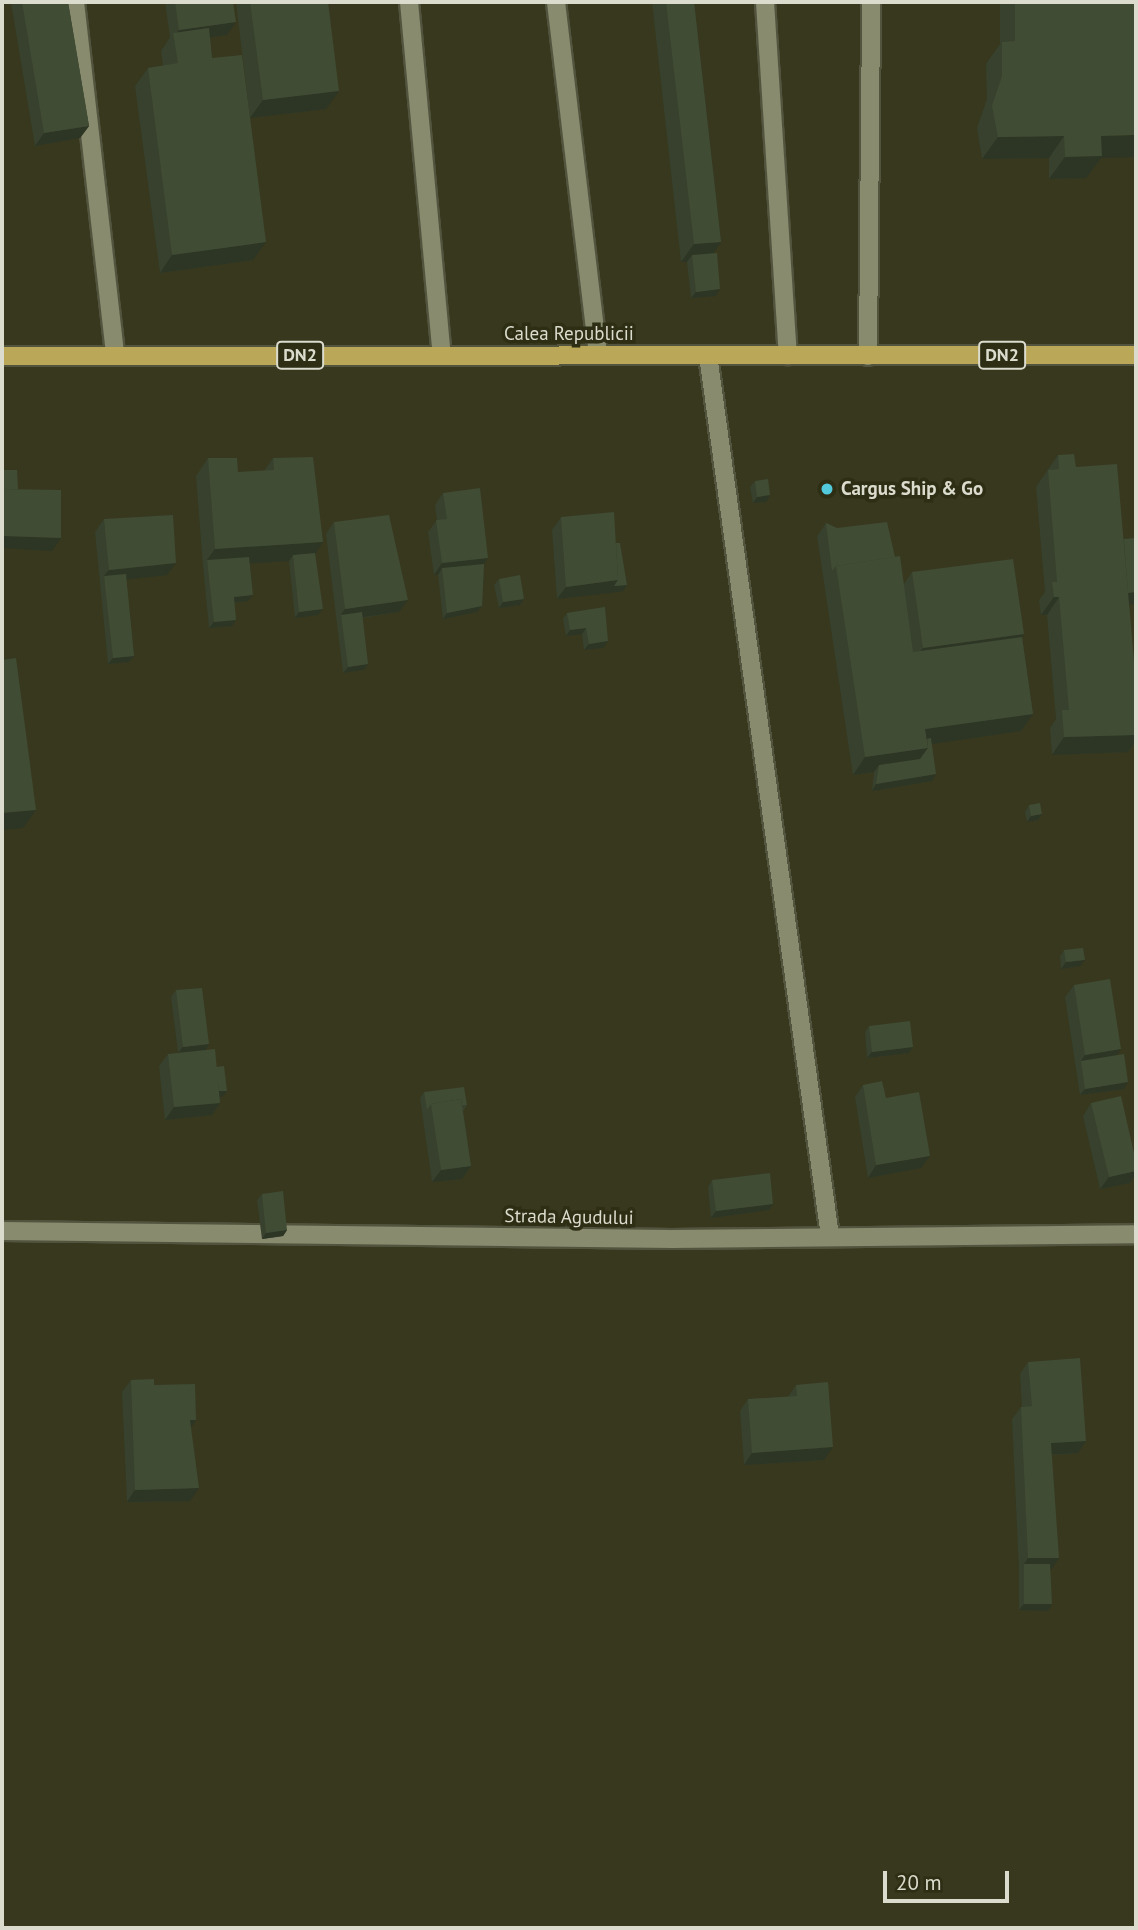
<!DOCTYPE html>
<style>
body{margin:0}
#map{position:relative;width:1138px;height:1930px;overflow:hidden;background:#37381e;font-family:"PT Sans",sans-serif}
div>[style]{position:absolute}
.roads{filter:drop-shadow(2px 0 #53543e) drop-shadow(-2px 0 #53543e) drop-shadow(0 2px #53543e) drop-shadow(0 -2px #53543e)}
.service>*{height:18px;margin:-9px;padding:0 9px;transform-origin:9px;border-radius:9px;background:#888b6e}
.minor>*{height:18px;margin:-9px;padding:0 9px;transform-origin:9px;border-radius:9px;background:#888b6e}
.primary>*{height:18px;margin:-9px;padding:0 9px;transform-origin:9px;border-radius:9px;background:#baa757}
.wall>*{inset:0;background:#37412d}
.shaded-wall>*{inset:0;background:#2d3524}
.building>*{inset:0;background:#404c34}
.dots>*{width:19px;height:19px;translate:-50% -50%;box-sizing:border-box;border:4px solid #2d2e14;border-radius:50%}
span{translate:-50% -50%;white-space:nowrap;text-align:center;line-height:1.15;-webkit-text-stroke:7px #2d2e14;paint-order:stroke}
.shield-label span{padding:2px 5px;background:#2d2e14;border:2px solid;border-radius:5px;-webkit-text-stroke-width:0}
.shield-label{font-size:18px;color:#dbdccd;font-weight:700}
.street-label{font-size:19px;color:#dbdccd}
.poi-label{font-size:19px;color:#dbdccd;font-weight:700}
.left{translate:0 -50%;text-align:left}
.frame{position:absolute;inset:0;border:4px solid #dbdccd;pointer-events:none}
.scale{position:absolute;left:883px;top:1871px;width:126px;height:32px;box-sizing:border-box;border:4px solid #dbdccd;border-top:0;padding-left:9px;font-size:21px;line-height:24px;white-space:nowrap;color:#dbdccd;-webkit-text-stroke:5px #2d2e14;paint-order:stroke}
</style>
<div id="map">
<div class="roads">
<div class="service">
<div style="left:75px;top:2px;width:355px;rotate:83.5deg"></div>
<div style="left:409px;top:2px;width:355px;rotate:84.7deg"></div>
<div style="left:556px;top:2px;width:355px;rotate:83.2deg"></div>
<div style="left:765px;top:2px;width:354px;rotate:86.3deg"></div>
<div style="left:868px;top:356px;width:354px;rotate:-89.5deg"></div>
</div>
<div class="minor">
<div style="left:708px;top:355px;width:890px;rotate:82.12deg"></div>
<div style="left:2px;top:1231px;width:670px;rotate:0.68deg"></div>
<div style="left:672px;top:1239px;width:464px;rotate:-0.6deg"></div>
</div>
<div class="primary">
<div style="left:2px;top:356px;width:1134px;rotate:-0.05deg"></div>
</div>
</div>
<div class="wall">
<div style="clip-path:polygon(11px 2px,68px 2px,89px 126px,80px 138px,35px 146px)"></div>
<div style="clip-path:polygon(165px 2px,233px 2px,227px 35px,210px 37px,212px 58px,253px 260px,160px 273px,135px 86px,148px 68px,163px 66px,161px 51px,170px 37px)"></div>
<div style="clip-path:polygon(236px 2px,328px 2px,326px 109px,250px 118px)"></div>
<div style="clip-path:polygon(652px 2px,694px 2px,721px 242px,713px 253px,716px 296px,691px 298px,687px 262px,681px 262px)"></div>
<div style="clip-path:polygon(1000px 2px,1136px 2px,1101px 158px,1086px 178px,1049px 179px,1049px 158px,982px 159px,977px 128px,987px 99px,986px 64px,1000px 44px)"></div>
<div style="clip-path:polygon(1058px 455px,1076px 467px,1124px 539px,1136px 538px,1136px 627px,1134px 604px,1129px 604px,1136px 685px,1136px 741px,1128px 752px,1052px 755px,1050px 728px,1056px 719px,1047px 615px,1041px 615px,1039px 600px,1045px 592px,1036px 487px)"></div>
<div style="clip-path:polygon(208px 458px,238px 472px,264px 471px,273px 458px,315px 553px,318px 615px,295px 618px,289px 561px,250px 563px,248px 601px,234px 603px,236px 620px,232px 626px,209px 628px,203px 566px,196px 476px)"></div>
<div style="clip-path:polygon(755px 481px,770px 495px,766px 502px,753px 503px,750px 487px)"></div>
<div style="clip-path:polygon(443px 493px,484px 564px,482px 606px,477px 612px,443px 619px,438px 575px,434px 575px,428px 532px,437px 520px,435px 505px)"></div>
<div style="clip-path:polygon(561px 517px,616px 544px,627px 585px,623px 591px,557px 599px,552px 530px)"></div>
<div style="clip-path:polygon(104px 519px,167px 575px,126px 579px,134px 656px,129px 662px,108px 664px,95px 532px)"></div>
<div style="clip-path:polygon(334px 522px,399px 612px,362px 618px,368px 664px,364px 670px,343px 673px,326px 534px)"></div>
<div style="clip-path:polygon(826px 523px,895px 557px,904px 584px,912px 572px,1024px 634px,1022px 637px,1033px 714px,1021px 731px,931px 744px,932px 781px,872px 791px,874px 772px,853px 775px,817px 536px)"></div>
<div style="clip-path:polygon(499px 579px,524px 599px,520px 605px,499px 608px,494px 585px)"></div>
<div style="clip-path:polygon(605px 607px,603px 648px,584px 650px,582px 634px,566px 636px,563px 619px,567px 613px)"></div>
<div style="clip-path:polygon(1029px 805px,1042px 814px,1038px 820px,1027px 822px,1025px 812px)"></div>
<div style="clip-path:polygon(1064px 950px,1080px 966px,1061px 969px,1060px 956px)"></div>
<div style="clip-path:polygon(1074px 985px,1117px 1055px,1124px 1089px,1080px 1095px,1065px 997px)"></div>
<div style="clip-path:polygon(176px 990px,209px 1044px,205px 1050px,216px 1067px,227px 1091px,222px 1097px,220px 1097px,220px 1103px,212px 1115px,165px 1120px,159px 1066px,168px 1054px,178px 1053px,171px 997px)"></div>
<div style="clip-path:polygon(869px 1026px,913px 1047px,909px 1053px,867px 1058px,865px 1032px)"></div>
<div style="clip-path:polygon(863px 1085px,886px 1098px,921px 1168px,868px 1178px,855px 1097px)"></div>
<div style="clip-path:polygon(424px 1092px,467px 1105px,463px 1111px,471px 1166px,462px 1179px,432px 1182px,420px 1098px)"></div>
<div style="clip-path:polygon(1091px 1103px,1136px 1162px,1136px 1173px,1130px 1183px,1100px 1189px,1083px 1116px)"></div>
<div style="clip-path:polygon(712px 1180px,773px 1204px,769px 1210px,711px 1218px,708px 1187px)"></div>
<div style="clip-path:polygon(262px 1194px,287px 1230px,283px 1236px,262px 1239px,257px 1200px)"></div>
<div style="clip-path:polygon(1028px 1362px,1086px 1441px,1078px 1453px,1052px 1455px,1050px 1570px,1052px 1604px,1048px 1611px,1019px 1610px,1019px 1570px,1012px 1419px,1021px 1407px,1022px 1407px,1020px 1374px)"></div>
<div style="clip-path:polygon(131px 1380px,154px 1385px,191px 1427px,190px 1501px,127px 1502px,122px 1392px)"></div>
<div style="clip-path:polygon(796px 1385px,824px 1460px,744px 1465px,740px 1411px,748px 1399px,788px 1397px)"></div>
</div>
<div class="shaded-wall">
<div style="clip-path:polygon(236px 22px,227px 35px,174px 42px,174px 38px,179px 30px)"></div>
<div style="clip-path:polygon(339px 91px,326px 109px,250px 118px,263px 100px)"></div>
<div style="clip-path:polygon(89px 126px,80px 138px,35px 146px,44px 133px)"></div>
<div style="clip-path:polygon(1136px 135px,1136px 157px,1101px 158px,1086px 178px,1049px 179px,1065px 157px,1101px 136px)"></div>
<div style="clip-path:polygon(1064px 136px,1049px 158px,982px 159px,998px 137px)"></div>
<div style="clip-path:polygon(266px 242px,253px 260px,160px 273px,172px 255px)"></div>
<div style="clip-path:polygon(721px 242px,709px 260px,692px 255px,687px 262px,681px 262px,694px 244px)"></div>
<div style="clip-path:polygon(720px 289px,716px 296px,691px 298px,696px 292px)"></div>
<div style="clip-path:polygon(770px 495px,766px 502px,753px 503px,757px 497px)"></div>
<div style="clip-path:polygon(2px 536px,61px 538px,52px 551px,2px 548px)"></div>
<div style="clip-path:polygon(323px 542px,311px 560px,293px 555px,289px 561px,208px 566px,207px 560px,215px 549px)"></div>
<div style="clip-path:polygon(488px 558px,480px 570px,442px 568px,438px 575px,434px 575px,442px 563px)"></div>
<div style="clip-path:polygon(176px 563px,167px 575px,105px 582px,104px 576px,109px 570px)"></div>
<div style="clip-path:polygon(618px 580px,610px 593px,557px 599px,566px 587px)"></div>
<div style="clip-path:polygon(627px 585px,623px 591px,610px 593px,614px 586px)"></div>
<div style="clip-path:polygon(1136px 592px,1136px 600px,1134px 604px,1116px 605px,1125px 593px)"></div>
<div style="clip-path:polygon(253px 595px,248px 601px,229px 603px,234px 597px)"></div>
<div style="clip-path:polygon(1054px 597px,1059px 597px,1047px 615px,1041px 615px)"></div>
<div style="clip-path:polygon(524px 599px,520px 605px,499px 608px,503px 602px)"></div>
<div style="clip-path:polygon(408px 600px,399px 612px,342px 620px,341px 615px,345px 609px)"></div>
<div style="clip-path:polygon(482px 606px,477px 612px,443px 619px,447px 613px)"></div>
<div style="clip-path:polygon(323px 609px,318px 615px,295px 618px,299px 612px)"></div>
<div style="clip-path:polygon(236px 620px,232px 626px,209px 628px,214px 622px)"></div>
<div style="clip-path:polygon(586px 628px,582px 634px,566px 636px,570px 630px)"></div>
<div style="clip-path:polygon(1024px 634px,1015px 647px,914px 660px,923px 648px)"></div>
<div style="clip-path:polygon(608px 641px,603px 648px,584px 650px,589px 644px)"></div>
<div style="clip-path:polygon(134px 656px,129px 662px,108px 664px,113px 658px)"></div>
<div style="clip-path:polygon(368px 664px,364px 670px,343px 673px,348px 667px)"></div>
<div style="clip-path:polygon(1033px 714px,1021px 731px,918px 746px,925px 729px)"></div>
<div style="clip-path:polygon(1136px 735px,1136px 741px,1128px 752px,1052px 755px,1064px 737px)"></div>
<div style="clip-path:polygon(928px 748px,916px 765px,879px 765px,874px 772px,853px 775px,865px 757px)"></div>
<div style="clip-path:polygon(936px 774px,932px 781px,872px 791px,876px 784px)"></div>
<div style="clip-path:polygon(36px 810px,23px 828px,2px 830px,2px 813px)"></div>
<div style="clip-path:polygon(1042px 814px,1038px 820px,1027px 822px,1031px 816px)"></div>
<div style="clip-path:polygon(1085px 960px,1080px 966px,1061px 969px,1066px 962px)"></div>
<div style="clip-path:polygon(209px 1044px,205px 1051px,178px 1053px,183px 1047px)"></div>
<div style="clip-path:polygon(913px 1047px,909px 1053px,867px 1058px,872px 1052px)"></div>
<div style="clip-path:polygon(1121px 1049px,1113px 1061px,1081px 1061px,1085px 1055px)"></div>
<div style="clip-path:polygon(1128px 1082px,1124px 1089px,1080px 1095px,1085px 1089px)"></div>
<div style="clip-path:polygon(214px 1091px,227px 1091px,222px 1097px,209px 1098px)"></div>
<div style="clip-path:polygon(220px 1103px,212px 1115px,165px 1120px,174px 1107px)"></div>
<div style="clip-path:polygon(930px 1156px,921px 1168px,868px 1178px,876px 1165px)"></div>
<div style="clip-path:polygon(471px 1166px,462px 1179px,432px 1182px,441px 1170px)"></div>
<div style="clip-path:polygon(1136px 1171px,1136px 1173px,1130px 1183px,1100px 1189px,1109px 1177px)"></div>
<div style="clip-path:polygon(773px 1204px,769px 1210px,711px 1218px,716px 1211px)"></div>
<div style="clip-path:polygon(287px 1230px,283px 1236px,262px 1239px,266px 1233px)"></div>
<div style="clip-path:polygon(190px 1420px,196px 1420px,188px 1432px)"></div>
<div style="clip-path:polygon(1086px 1441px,1078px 1453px,1042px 1455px,1051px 1443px)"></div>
<div style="clip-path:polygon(833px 1447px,824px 1460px,744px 1465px,752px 1453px)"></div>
<div style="clip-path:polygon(199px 1488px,190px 1501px,127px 1502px,135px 1490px)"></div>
<div style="clip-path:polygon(1028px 1558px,1059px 1558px,1051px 1570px,1024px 1564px)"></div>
<div style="clip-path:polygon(1024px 1604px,1052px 1604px,1048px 1611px,1019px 1610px)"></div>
</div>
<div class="building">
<div style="clip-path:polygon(22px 2px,68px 2px,89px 126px,44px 133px)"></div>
<div style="clip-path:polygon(175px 2px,233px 2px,236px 22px,179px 30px)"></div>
<div style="clip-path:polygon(250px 2px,328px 2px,339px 91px,263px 100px)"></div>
<div style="clip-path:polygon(666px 2px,694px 2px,721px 242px,694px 244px)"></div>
<div style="clip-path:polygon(1015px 2px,1136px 2px,1136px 135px,1101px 136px,1102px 156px,1065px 157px,1064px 136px,998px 137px,992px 106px,1002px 76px,1002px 42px,1015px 41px)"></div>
<div style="clip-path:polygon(209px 28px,212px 58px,242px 55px,266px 242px,172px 255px,148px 68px,178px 63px,173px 33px)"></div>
<div style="clip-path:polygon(717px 253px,720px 289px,696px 292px,692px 255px)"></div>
<div style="clip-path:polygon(1074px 454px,1076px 467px,1117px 464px,1136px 685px,1136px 735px,1064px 737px,1062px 710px,1069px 710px,1059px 597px,1054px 597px,1052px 582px,1057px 582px,1048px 470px,1059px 469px,1058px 455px)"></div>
<div style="clip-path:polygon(313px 457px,323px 542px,215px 549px,208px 458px,237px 458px,238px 472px,274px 470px,273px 458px)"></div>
<div style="clip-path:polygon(2px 470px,17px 470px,18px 489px,2px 489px)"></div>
<div style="clip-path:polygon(768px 479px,770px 495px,757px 497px,755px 481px)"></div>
<div style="clip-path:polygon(480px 488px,488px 558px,442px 563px,436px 520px,447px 519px,443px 493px)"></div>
<div style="clip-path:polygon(2px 489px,61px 490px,61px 538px,2px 536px)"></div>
<div style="clip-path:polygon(614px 512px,618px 580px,566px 587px,561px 517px)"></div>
<div style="clip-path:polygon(173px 515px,176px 563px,109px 570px,104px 519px)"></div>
<div style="clip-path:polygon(389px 515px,408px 600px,345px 609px,334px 522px)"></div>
<div style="clip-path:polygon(887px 522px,895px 557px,836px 566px,832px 571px,826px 523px,837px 528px)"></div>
<div style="clip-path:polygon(1136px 538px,1136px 592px,1128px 593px,1124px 539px)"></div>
<div style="clip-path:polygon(616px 543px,620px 543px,627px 585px,614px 586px,618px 580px)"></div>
<div style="clip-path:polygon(315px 553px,323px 609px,299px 612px,293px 555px)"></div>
<div style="clip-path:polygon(900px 556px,913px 652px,1022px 637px,1033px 714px,925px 729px,928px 748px,865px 757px,836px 566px)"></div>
<div style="clip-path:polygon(249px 557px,253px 595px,234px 597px,236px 620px,214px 622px,207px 560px)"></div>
<div style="clip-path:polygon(1013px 559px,1024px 634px,923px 648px,912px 572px)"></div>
<div style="clip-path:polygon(484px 564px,482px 606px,447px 613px,442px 568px)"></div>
<div style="clip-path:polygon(126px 574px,134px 656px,113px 658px,104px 576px)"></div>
<div style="clip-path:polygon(520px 575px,524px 599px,503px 602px,499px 579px)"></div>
<div style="clip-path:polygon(605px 607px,608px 641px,589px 644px,586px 628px,570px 630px,567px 613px)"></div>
<div style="clip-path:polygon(362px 612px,368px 664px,348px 667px,341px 615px)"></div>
<div style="clip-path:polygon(16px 658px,36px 810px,2px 813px,2px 660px)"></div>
<div style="clip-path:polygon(931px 738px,936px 774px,876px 784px,879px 765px,920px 759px,928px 748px,927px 739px)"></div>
<div style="clip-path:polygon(1040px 803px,1042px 814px,1031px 816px,1029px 805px)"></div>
<div style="clip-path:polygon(1083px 948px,1085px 960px,1066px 962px,1064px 950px)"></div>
<div style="clip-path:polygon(1110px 979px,1121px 1049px,1085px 1055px,1074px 985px)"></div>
<div style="clip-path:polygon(202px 988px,209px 1044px,183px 1047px,176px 990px)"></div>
<div style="clip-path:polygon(910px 1021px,913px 1047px,872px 1052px,869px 1026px)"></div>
<div style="clip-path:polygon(215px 1049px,220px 1103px,174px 1107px,168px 1054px)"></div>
<div style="clip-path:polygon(1124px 1054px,1128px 1082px,1085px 1089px,1081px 1061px)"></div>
<div style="clip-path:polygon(224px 1066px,227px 1091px,219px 1091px,216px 1067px)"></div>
<div style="clip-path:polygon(882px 1081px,886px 1098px,919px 1092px,930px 1156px,876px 1165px,863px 1085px)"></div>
<div style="clip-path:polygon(464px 1087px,467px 1105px,462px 1105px,461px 1099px,431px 1104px,427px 1110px,424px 1092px)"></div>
<div style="clip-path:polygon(1121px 1096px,1136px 1162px,1136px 1171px,1109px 1177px,1091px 1103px)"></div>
<div style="clip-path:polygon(461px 1099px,471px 1166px,441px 1170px,431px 1104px)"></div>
<div style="clip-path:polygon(770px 1173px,773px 1204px,716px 1211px,712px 1180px)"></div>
<div style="clip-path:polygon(283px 1191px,287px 1230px,266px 1233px,262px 1194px)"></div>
<div style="clip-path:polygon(1080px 1358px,1086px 1441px,1051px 1443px,1059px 1558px,1028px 1558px,1021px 1407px,1032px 1406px,1028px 1362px)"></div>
<div style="clip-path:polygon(154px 1379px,154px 1385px,195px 1384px,196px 1420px,190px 1420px,199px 1488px,135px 1490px,131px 1380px)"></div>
<div style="clip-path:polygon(828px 1382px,833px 1447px,752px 1453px,748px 1399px,797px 1396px,796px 1385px)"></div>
<div style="clip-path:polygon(1024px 1564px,1050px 1564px,1052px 1604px,1024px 1604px)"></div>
</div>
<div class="dots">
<div style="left:827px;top:489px;background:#53cadc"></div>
</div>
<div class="shield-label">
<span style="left:300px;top:355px">DN2</span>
<span style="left:1002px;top:355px">DN2</span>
</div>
<div class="street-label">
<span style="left:569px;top:334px">Calea Republicii</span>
<span style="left:569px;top:1217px;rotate:1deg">Strada Agudului</span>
</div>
<div class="poi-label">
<span class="left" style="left:841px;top:489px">Cargus Ship &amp; Go</span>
</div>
<div class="frame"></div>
<div class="scale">20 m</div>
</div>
